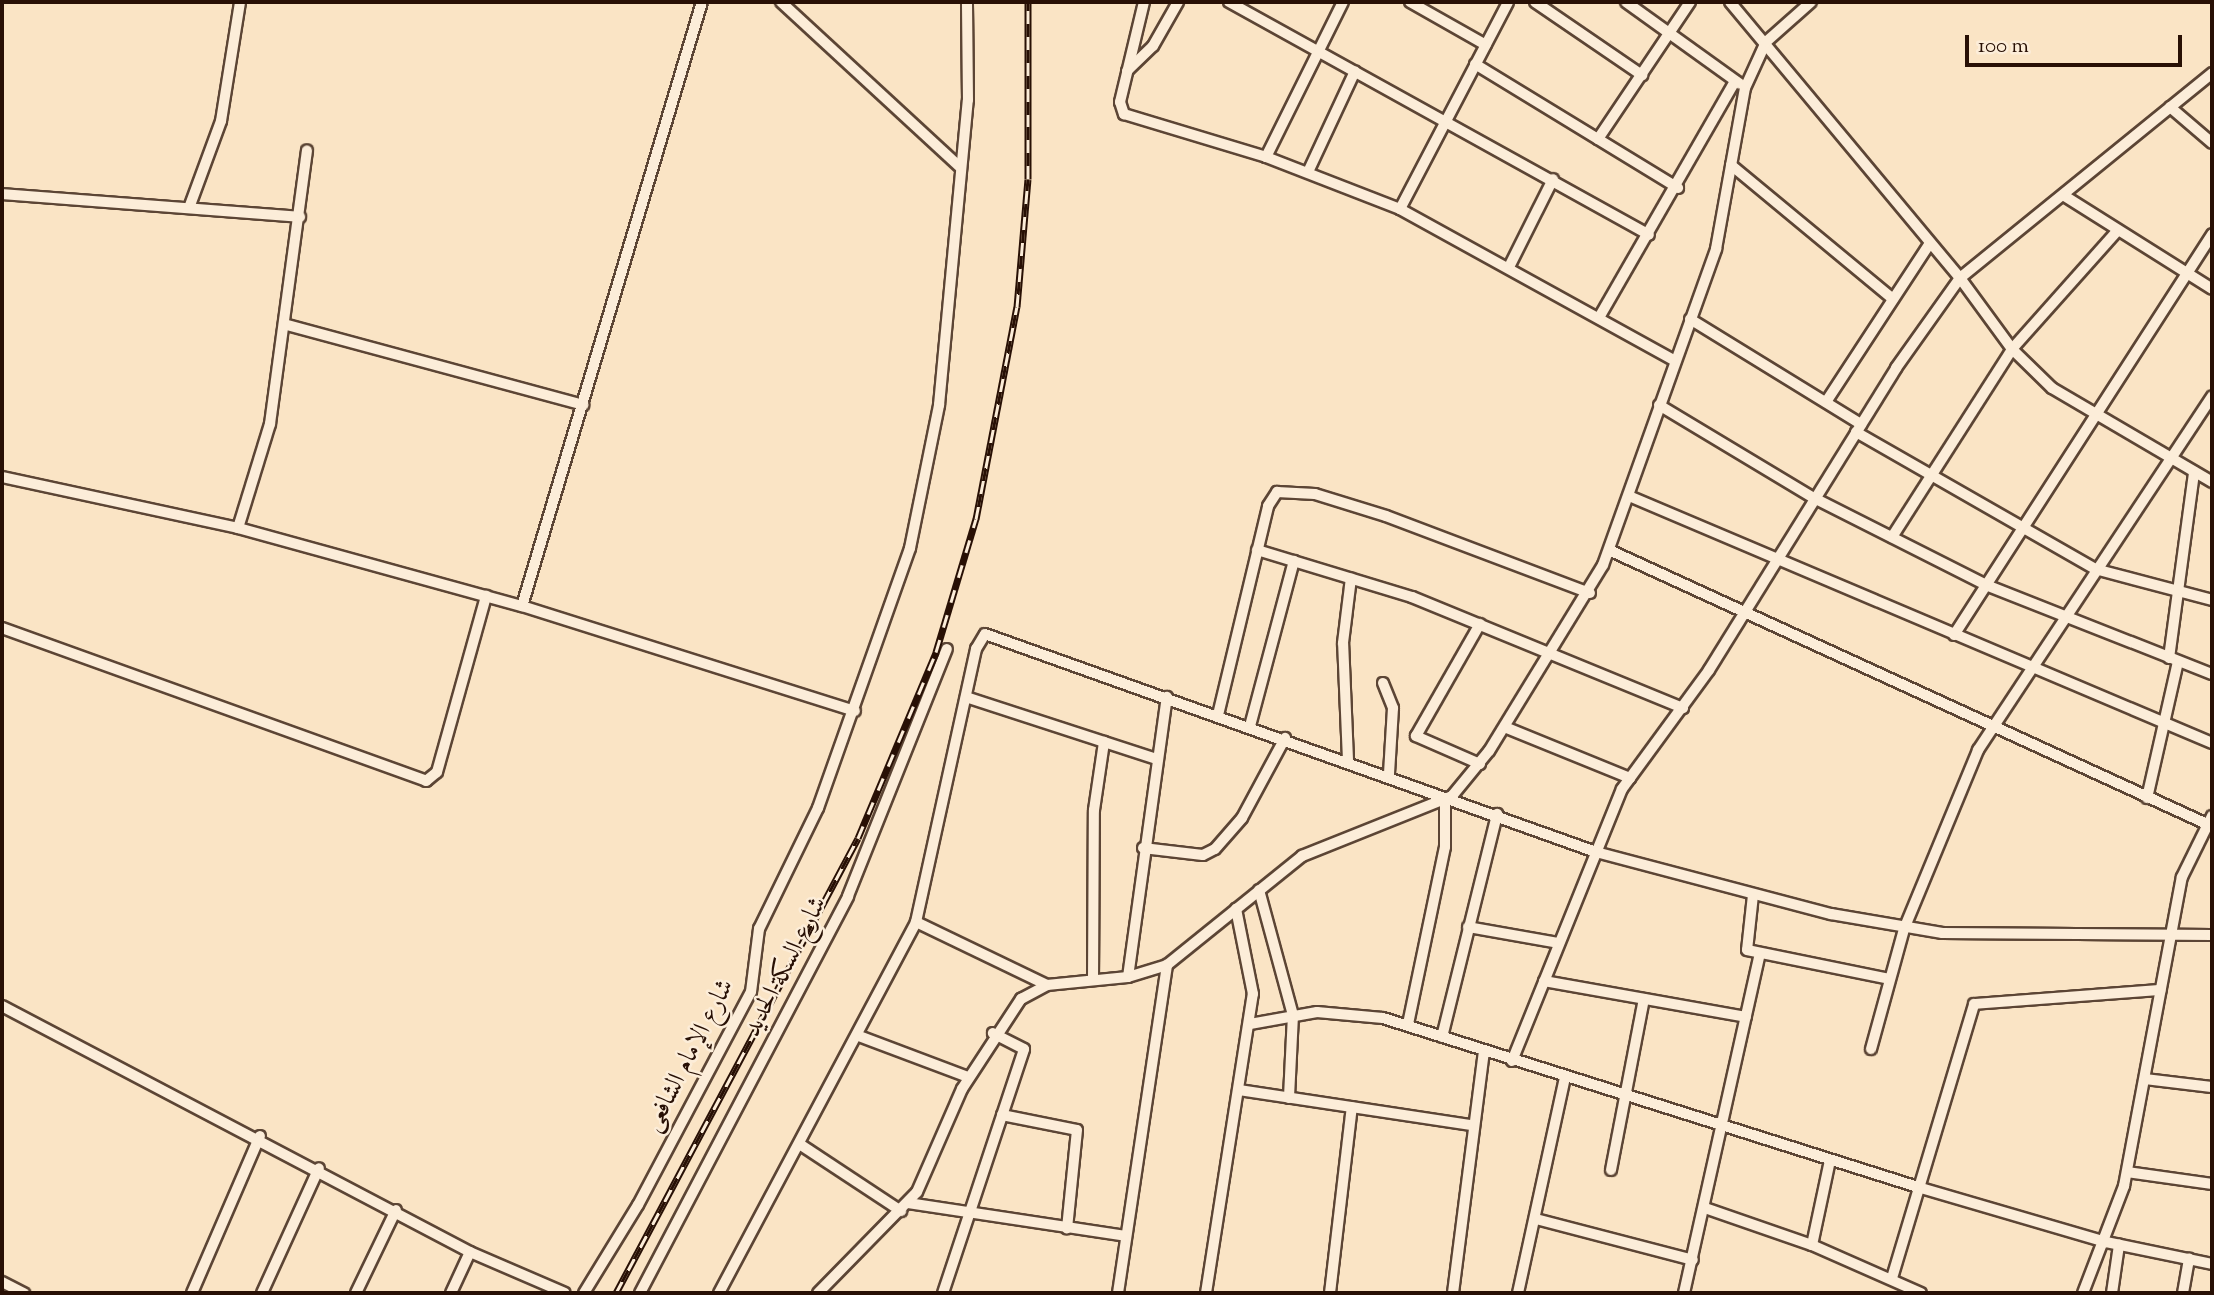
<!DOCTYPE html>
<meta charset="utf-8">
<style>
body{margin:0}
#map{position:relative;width:2214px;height:1295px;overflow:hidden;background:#fae4c5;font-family:"Sorts Mill Goudy",Amiri,serif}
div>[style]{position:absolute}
.roads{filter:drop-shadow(2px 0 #5c4535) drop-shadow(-2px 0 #5c4535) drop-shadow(0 2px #5c4535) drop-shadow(0 -2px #5c4535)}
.minor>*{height:10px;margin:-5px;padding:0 5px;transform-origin:5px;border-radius:5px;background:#fcedd9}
.rail>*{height:7px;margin-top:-3.5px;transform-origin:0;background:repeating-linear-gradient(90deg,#fcedd9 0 13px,#281005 0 26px);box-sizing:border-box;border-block:2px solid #281005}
span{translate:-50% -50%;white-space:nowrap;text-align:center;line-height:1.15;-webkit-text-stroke:5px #fcedd9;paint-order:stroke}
.street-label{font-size:26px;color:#281005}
.frame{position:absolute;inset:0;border:4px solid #281005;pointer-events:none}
.scale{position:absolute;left:1965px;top:35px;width:217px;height:32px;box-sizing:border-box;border:4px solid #281005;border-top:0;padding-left:9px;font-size:21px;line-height:24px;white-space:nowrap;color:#281005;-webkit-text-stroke:5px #fcedd9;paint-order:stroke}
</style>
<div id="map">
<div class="roads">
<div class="minor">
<div style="left:781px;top:2px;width:243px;rotate:42.7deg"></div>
<div style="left:1144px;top:2px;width:103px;rotate:103.5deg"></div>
<div style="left:1120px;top:102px;width:13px;rotate:72deg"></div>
<div style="left:1124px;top:114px;width:148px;rotate:16.8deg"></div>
<div style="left:1266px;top:157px;width:144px;rotate:21.2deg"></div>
<div style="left:1400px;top:209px;width:314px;rotate:28.9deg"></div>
<div style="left:1229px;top:2px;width:480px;rotate:29deg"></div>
<div style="left:1410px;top:2px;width:87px;rotate:29.5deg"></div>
<div style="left:1535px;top:2px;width:130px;rotate:34.3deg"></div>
<div style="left:1626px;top:2px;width:140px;rotate:35.7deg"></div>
<div style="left:1730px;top:2px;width:359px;rotate:50.2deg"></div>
<div style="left:1960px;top:278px;width:325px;rotate:-39.1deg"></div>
<div style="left:1475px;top:64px;width:238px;rotate:31.4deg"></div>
<div style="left:1127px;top:71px;width:36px;rotate:-44deg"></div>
<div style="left:1153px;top:46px;width:51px;rotate:-60.4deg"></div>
<div style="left:2170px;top:107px;width:55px;rotate:40.6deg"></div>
<div style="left:1598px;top:139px;width:165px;rotate:-56.1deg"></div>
<div style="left:1266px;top:157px;width:173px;rotate:-63.6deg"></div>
<div style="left:1731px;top:165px;width:210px;rotate:39.6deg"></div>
<div style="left:1308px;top:172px;width:111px;rotate:-65deg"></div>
<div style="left:2px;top:194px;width:299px;rotate:4.4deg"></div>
<div style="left:2063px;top:195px;width:176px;rotate:32.2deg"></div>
<div style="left:189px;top:208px;width:93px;rotate:-69.8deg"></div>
<div style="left:221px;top:121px;width:121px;rotate:-80.9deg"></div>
<div style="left:1400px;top:209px;width:233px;rotate:-62.4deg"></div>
<div style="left:1510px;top:265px;width:96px;rotate:-63.4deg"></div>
<div style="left:1600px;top:316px;width:271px;rotate:-60.1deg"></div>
<div style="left:1690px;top:319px;width:201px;rotate:31.6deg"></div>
<div style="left:287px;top:325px;width:307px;rotate:15.1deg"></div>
<div style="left:1826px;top:402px;width:190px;rotate:-56.8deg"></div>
<div style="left:1659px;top:405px;width:181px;rotate:31deg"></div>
<div style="left:1814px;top:498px;width:193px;rotate:26.8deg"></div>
<div style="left:1986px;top:585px;width:243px;rotate:21.5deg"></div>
<div style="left:1856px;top:432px;width:275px;rotate:29.8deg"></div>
<div style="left:2095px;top:569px;width:121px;rotate:14.8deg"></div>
<div style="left:2px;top:477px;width:241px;rotate:12.2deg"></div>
<div style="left:238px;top:528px;width:295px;rotate:15.4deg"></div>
<div style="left:522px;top:606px;width:349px;rotate:17.5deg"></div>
<div style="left:1629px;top:496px;width:633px;rotate:22.96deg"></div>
<div style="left:238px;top:528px;width:109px;rotate:-72.9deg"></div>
<div style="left:270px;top:424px;width:276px;rotate:-82.3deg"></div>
<div style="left:1892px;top:537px;width:223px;rotate:-57.4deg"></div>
<div style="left:2012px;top:349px;width:159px;rotate:-48.3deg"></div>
<div style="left:1257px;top:550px;width:162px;rotate:16.9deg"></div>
<div style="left:1412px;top:597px;width:293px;rotate:22.3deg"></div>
<div style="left:1609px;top:550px;width:658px;rotate:24.62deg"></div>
<div style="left:522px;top:606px;width:630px;rotate:-73.41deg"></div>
<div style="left:2px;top:628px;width:451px;rotate:19.8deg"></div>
<div style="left:426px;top:781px;width:14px;rotate:-39deg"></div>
<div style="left:437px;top:772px;width:183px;rotate:-74.4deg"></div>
<div style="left:1954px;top:635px;width:477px;rotate:-57.2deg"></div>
<div style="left:2169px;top:658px;width:188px;rotate:-82.3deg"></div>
<div style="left:1383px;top:683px;width:27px;rotate:68deg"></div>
<div style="left:1393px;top:708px;width:66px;rotate:93.5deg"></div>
<div style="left:966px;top:697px;width:201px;rotate:18deg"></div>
<div style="left:1218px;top:715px;width:215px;rotate:-76.5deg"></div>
<div style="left:1268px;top:506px;width:17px;rotate:-57deg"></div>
<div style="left:1277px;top:492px;width:38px;rotate:3deg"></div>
<div style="left:1315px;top:494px;width:74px;rotate:17.2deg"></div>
<div style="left:1386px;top:516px;width:218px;rotate:20.7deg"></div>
<div style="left:1250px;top:726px;width:171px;rotate:-75.1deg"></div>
<div style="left:1507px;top:728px;width:133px;rotate:22.1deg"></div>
<div style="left:1348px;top:760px;width:117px;rotate:-92.4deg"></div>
<div style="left:1343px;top:643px;width:65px;rotate:-83deg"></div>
<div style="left:1480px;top:764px;width:70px;rotate:-156.4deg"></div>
<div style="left:1416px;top:736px;width:129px;rotate:-60.3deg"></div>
<div style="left:2147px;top:798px;width:140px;rotate:-77.2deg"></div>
<div style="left:1143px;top:848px;width:60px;rotate:6.7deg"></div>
<div style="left:1203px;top:855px;width:13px;rotate:-27deg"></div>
<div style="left:1215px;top:849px;width:41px;rotate:-48.9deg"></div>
<div style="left:1242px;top:818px;width:91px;rotate:-61.7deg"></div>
<div style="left:1259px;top:890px;width:130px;rotate:74.8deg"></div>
<div style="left:1293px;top:1015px;width:83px;rotate:92.8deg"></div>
<div style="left:1753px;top:895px;width:55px;rotate:96.2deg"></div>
<div style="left:1747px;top:950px;width:145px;rotate:11.5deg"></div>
<div style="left:916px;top:922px;width:145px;rotate:25.7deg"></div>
<div style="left:1468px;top:927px;width:92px;rotate:10deg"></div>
<div style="left:1128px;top:977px;width:283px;rotate:-82.1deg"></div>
<div style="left:1093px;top:980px;width:170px;rotate:-89.7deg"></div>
<div style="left:1094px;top:810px;width:69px;rotate:-81.6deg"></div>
<div style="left:1544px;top:981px;width:205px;rotate:10.1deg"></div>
<div style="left:2px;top:1006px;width:529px;rotate:27.73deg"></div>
<div style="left:470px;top:1252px;width:103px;rotate:23.3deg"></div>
<div style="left:1250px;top:1024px;width:68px;rotate:-10.2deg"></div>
<div style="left:1317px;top:1012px;width:66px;rotate:5.2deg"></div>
<div style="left:1383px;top:1018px;width:564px;rotate:17.54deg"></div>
<div style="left:1921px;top:1188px;width:193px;rotate:16.3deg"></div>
<div style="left:2106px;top:1242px;width:108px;rotate:11.7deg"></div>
<div style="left:1408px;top:1024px;width:181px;rotate:-78.2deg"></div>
<div style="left:1445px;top:847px;width:47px;rotate:-90deg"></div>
<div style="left:859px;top:1036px;width:116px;rotate:20.6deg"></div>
<div style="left:1442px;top:1037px;width:230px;rotate:-76.1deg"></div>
<div style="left:1871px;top:1049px;width:124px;rotate:-74.6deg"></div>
<div style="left:1904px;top:929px;width:194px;rotate:-67.5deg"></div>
<div style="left:1978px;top:750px;width:424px;rotate:-56.5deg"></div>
<div style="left:1512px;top:1061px;width:293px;rotate:-68deg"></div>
<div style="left:1622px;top:789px;width:147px;rotate:-53.8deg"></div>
<div style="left:1709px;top:670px;width:355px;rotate:-58.2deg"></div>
<div style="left:1896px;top:368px;width:110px;rotate:-54.6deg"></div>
<div style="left:1960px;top:278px;width:88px;rotate:53.8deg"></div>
<div style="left:2012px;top:349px;width:56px;rotate:44.3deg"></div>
<div style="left:2052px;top:388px;width:186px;rotate:30.4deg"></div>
<div style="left:2145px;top:1079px;width:67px;rotate:6.8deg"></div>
<div style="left:1239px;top:1090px;width:235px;rotate:8.6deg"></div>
<div style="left:1002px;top:1115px;width:76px;rotate:11.3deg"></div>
<div style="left:1077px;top:1130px;width:99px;rotate:95.8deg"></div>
<div style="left:801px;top:1145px;width:120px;rotate:33.4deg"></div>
<div style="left:1611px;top:1170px;width:174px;rotate:-79.1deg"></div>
<div style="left:2127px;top:1172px;width:86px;rotate:8deg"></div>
<div style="left:908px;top:1203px;width:220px;rotate:8.6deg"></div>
<div style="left:1705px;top:1208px;width:113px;rotate:19.1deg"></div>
<div style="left:1812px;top:1245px;width:119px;rotate:23.8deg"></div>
<div style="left:1536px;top:1219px;width:162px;rotate:14.6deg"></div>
<div style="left:1812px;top:1245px;width:87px;rotate:-78deg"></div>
<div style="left:1892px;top:1278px;width:286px;rotate:-73.3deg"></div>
<div style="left:1974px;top:1004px;width:187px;rotate:-4.3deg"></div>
<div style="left:2px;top:1282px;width:25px;rotate:27deg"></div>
<div style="left:192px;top:1293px;width:171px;rotate:-66.6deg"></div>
<div style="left:262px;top:1293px;width:137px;rotate:-65.5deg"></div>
<div style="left:356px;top:1293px;width:92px;rotate:-64.3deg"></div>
<div style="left:451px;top:1293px;width:45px;rotate:-65.1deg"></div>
<div style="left:584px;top:1293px;width:103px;rotate:-58.5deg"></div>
<div style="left:638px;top:1205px;width:241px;rotate:-62.1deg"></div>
<div style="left:751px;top:992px;width:64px;rotate:-82.8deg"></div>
<div style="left:759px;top:929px;width:135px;rotate:-64deg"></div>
<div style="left:818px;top:808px;width:276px;rotate:-70.5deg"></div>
<div style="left:910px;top:548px;width:146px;rotate:-78.5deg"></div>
<div style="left:939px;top:405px;width:306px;rotate:-84.6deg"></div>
<div style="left:968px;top:100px;width:98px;rotate:-90.6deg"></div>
<div style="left:640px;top:1293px;width:448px;rotate:-62.3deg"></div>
<div style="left:848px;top:896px;width:266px;rotate:-68.2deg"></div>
<div style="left:719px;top:1293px;width:420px;rotate:-62deg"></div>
<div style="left:916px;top:922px;width:280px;rotate:-77.6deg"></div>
<div style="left:976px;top:649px;width:17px;rotate:-59deg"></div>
<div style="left:985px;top:634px;width:649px;rotate:19.64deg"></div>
<div style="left:1596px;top:852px;width:243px;rotate:14.8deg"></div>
<div style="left:1831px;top:914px;width:113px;rotate:9.7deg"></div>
<div style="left:1942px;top:933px;width:270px;rotate:0.4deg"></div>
<div style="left:818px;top:1293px;width:141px;rotate:-45.6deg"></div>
<div style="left:917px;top:1192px;width:112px;rotate:-66.4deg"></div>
<div style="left:962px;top:1089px;width:108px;rotate:-56.8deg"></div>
<div style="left:1021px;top:999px;width:30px;rotate:-28deg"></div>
<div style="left:1047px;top:985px;width:81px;rotate:-5.6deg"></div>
<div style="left:1128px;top:977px;width:41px;rotate:-17.1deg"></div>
<div style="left:1167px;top:965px;width:174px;rotate:-38.9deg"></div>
<div style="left:1302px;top:856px;width:162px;rotate:-21.8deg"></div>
<div style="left:1452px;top:796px;width:58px;rotate:-50.6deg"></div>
<div style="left:1489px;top:751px;width:218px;rotate:-58.5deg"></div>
<div style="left:1603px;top:565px;width:336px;rotate:-70.3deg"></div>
<div style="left:1716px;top:249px;width:164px;rotate:-79.8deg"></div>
<div style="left:1745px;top:88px;width:51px;rotate:-65.5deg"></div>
<div style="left:1766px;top:42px;width:60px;rotate:-41.6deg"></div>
<div style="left:943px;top:1293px;width:257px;rotate:-71.6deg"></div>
<div style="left:1024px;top:1049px;width:35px;rotate:-153deg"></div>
<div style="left:1118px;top:1293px;width:332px;rotate:-81.5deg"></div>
<div style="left:1206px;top:1293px;width:303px;rotate:-81.1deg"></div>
<div style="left:1253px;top:994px;width:87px;rotate:-101.3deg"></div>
<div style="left:1330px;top:1293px;width:187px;rotate:-83.3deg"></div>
<div style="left:1453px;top:1293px;width:244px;rotate:-82.7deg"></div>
<div style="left:1518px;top:1293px;width:220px;rotate:-77.7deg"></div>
<div style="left:1684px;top:1293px;width:348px;rotate:-77.4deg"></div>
<div style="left:2083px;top:1293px;width:115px;rotate:-69deg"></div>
<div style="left:2124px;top:1186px;width:314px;rotate:-79.4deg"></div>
<div style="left:2182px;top:877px;width:68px;rotate:-63.8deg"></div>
<div style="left:2112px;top:1293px;width:49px;rotate:-81.7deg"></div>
<div style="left:2183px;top:1293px;width:35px;rotate:-80deg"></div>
</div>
</div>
<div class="rail">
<div style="left:616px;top:1293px;width:515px;rotate:-61.99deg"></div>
<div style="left:858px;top:838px;width:202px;rotate:-67.2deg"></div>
<div style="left:936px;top:652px;width:139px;rotate:-73.3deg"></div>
<div style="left:976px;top:519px;width:216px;rotate:-79.1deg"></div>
<div style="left:1017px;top:307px;width:128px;rotate:-85.1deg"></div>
<div style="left:1028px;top:179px;width:177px;rotate:-90deg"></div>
</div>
<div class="street-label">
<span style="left:786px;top:967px;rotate:-63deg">شارع السكة الحديد</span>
<span style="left:690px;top:1056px;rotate:-63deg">شارع الإمام الشافعى</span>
</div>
<div class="frame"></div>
<div class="scale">100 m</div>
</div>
